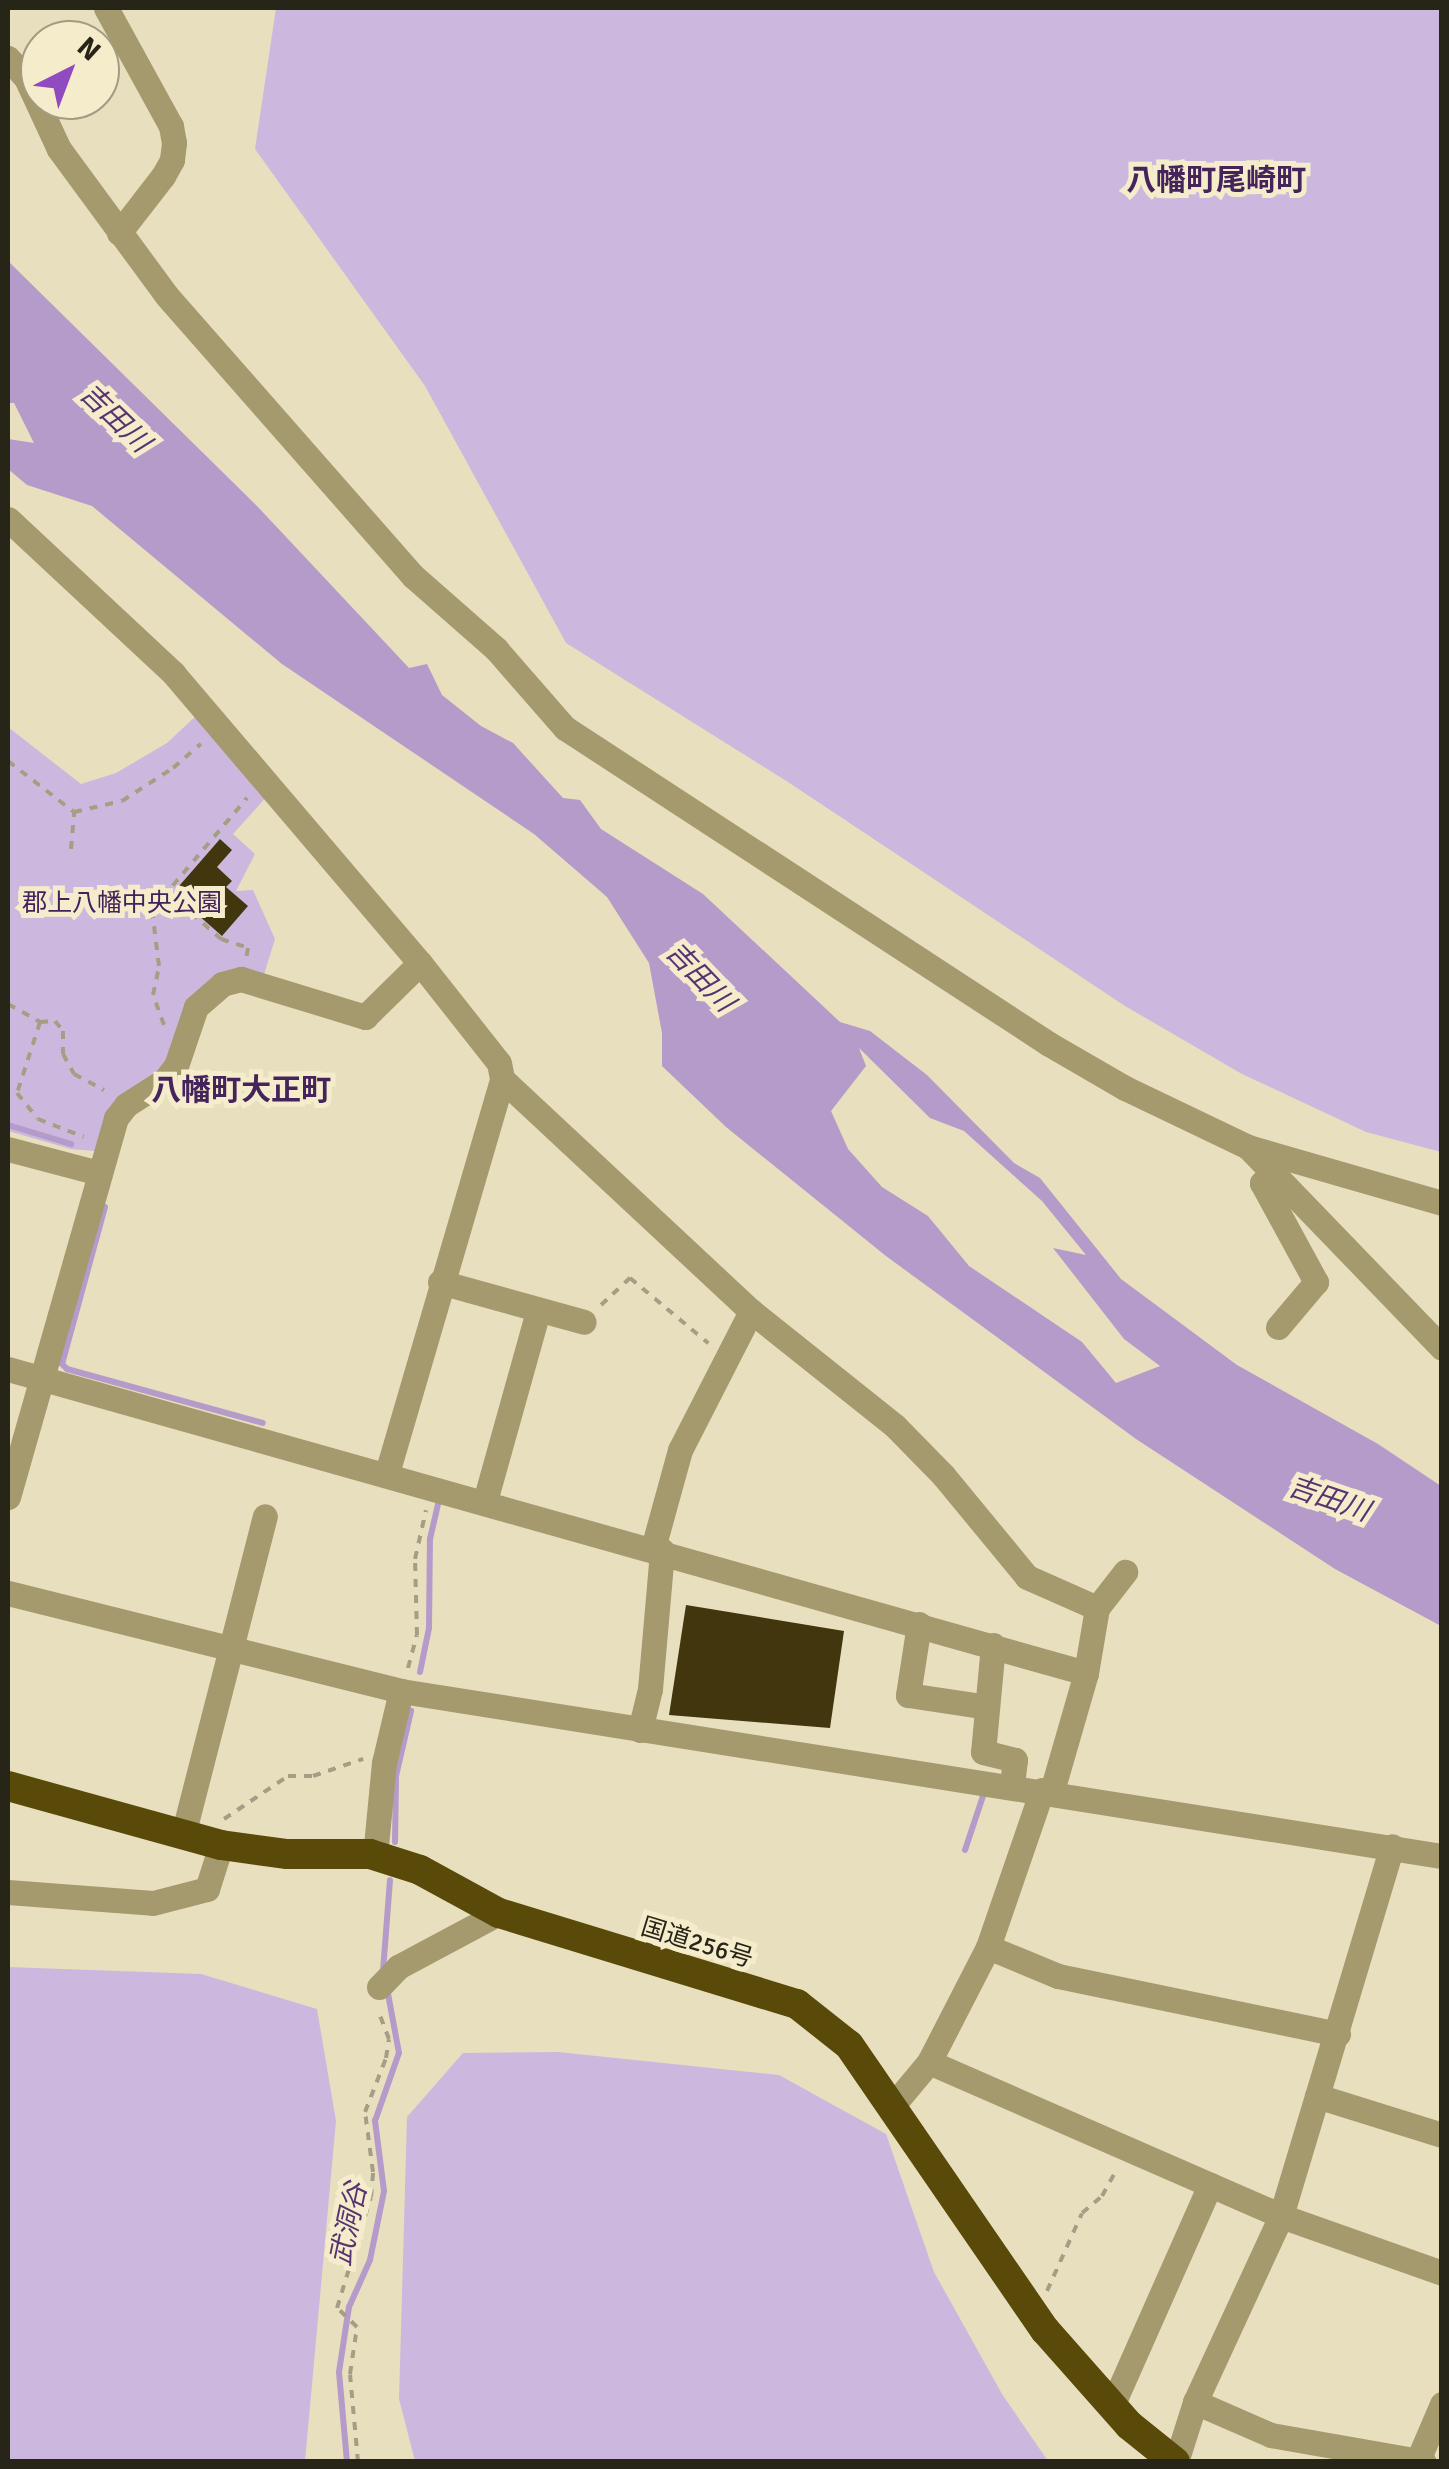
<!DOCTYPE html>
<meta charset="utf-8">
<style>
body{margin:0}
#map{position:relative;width:1449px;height:2469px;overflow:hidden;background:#e8dfbf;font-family:Signika,"Noto Sans JP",sans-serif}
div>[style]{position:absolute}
.green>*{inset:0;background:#ccb8de}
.water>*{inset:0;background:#b49bca}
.stream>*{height:6px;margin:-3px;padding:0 3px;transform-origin:3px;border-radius:3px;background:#b49bca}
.building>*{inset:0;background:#41360d}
.path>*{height:4px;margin-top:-2px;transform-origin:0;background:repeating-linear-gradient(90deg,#a59e85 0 8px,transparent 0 16px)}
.minor>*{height:25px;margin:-12.5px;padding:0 12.5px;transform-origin:12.5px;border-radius:12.5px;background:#a5996e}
.highway>*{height:30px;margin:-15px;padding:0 15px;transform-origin:15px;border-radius:15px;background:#594a09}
span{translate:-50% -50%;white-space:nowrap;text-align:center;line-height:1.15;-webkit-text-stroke:10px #f5eccb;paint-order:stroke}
.park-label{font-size:25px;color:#43215b}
.street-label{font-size:25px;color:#272418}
.water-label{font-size:28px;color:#573470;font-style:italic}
.quarter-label{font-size:30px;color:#45245c;font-weight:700}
.frame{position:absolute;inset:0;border:10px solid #272418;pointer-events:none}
.north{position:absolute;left:20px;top:20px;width:100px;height:100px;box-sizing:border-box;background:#f5eccb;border:2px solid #a39c83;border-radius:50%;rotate:42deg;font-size:28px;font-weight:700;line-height:40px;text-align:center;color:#272418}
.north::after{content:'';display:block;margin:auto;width:35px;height:45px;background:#8f4bbf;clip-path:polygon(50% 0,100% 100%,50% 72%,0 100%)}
</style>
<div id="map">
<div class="green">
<div style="clip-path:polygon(276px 8px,1441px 8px,1441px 1152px,1366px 1132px,1242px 1074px,1125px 1006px,788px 782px,566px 643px,425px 386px,255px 149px)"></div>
<div style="clip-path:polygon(199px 713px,269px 794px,233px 834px,255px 854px,236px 891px,253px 890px,275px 939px,262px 981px,239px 973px,94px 1151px,71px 1149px,8px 1131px,8px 727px,81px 784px,116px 773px,167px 743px)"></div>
<div style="clip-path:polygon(8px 1967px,201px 1974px,317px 2009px,336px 2121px,305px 2461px,8px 2461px)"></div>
<div style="clip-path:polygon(558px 2052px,779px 2075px,886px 2134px,934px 2272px,1002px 2394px,1048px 2461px,415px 2461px,399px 2399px,407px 2117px,463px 2053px)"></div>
</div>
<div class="water">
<div style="clip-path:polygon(evenodd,8px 261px,257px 506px,409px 668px,427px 664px,442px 695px,481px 726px,513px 743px,563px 798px,580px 800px,601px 829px,703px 894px,840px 1022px,870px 1031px,927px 1075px,1014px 1163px,1040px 1178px,1121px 1279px,1237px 1365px,1378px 1444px,1441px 1486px,1441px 1626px,1335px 1569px,1136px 1439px,886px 1256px,726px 1127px,662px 1066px,662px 1033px,649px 963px,607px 897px,534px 834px,282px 664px,92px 506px,27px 485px,8px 469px,8px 439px,34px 443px,14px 403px,8px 403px,8px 261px,859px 1048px,930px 1118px,964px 1131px,1042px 1201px,1086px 1255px,1053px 1248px,1124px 1339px,1160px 1366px,1116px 1383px,1082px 1342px,969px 1266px,928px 1216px,882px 1187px,848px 1149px,831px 1111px,866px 1066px,859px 1048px)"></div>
</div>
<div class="stream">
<div style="left:8px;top:1125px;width:66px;rotate:16.8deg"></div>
<div style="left:105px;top:1207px;width:163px;rotate:105.3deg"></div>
<div style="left:62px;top:1364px;width:7px;rotate:45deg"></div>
<div style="left:67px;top:1369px;width:203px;rotate:15.4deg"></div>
<div style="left:420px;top:1672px;width:45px;rotate:-78.4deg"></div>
<div style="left:429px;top:1628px;width:89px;rotate:-89.4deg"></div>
<div style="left:430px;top:1539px;width:37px;rotate:-77deg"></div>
<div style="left:395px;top:1842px;width:66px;rotate:-89.1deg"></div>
<div style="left:396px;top:1776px;width:67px;rotate:-77deg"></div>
<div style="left:965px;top:1850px;width:63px;rotate:-71.6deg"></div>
<div style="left:383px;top:1971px;width:91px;rotate:-85.6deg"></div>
<div style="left:347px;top:2462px;width:90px;rotate:-95.1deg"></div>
<div style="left:339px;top:2372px;width:66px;rotate:-81.3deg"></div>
<div style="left:349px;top:2307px;width:51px;rotate:-65.9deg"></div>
<div style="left:370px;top:2260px;width:70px;rotate:-78.5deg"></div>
<div style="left:384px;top:2191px;width:71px;rotate:-97.3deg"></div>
<div style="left:375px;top:2121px;width:72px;rotate:-70.6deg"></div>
<div style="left:399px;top:2053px;width:66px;rotate:-100.5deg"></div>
</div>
<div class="building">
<div style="clip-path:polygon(220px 839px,232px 850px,217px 867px,232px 881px,226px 887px,248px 906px,222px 936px,173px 893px)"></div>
<div style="clip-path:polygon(686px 1605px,844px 1631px,830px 1728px,669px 1715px)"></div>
</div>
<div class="path">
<div style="left:8px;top:761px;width:83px;rotate:37.7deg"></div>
<div style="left:74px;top:812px;width:49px;rotate:-12.9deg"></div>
<div style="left:122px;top:801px;width:61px;rotate:-32.9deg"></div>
<div style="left:173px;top:768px;width:37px;rotate:-41deg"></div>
<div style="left:71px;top:849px;width:37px;rotate:-85deg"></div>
<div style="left:167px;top:892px;width:72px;rotate:41deg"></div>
<div style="left:221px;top:939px;width:28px;rotate:18deg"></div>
<div style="left:248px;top:948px;width:11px;rotate:100deg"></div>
<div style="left:8px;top:1004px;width:37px;rotate:29deg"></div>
<div style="left:40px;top:1022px;width:15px;rotate:-4deg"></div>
<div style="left:55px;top:1021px;width:13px;rotate:51deg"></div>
<div style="left:63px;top:1031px;width:23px;rotate:90deg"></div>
<div style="left:63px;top:1054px;width:23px;rotate:61deg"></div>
<div style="left:74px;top:1074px;width:34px;rotate:28deg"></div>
<div style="left:40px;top:1022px;width:75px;rotate:107.9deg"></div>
<div style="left:17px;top:1093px;width:33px;rotate:51deg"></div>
<div style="left:38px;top:1119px;width:49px;rotate:21.4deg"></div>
<div style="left:164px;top:1025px;width:32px;rotate:-110deg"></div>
<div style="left:153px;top:995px;width:30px;rotate:-78deg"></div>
<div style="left:159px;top:966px;width:56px;rotate:-97.1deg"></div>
<div style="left:152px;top:910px;width:147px;rotate:-49.7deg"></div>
<div style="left:601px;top:1305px;width:40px;rotate:-43deg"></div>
<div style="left:630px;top:1278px;width:102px;rotate:39.8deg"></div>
<div style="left:408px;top:1668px;width:34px;rotate:-75deg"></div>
<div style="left:417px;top:1635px;width:76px;rotate:-91.5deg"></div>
<div style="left:415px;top:1559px;width:50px;rotate:-77.3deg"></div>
<div style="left:224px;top:1819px;width:77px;rotate:-33.9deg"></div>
<div style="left:288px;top:1776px;width:25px"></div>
<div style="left:313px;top:1776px;width:53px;rotate:-18.8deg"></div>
<div style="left:1047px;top:2291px;width:85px;rotate:-65.8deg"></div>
<div style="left:1082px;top:2213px;width:26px;rotate:-40deg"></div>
<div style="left:1102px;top:2196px;width:29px;rotate:-61deg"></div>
<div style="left:358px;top:2462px;width:88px;rotate:-95.2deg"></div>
<div style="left:350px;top:2374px;width:48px;rotate:-81.5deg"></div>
<div style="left:357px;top:2327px;width:28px;rotate:-136deg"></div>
<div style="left:337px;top:2308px;width:116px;rotate:-73deg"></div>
<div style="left:371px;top:2197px;width:25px;rotate:-85deg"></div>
<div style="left:373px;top:2172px;width:61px;rotate:-97.6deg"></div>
<div style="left:365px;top:2112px;width:58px;rotate:-68.7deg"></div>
<div style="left:386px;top:2058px;width:19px;rotate:-81deg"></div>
<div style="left:389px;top:2039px;width:30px;rotate:-111deg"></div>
</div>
<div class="minor">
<div style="left:106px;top:8px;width:135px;rotate:61.2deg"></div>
<div style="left:171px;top:126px;width:17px;rotate:80deg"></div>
<div style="left:174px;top:143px;width:17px;rotate:97deg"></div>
<div style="left:172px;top:160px;width:18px;rotate:119deg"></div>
<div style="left:163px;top:176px;width:72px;rotate:127.7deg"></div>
<div style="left:8px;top:58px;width:27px;rotate:48deg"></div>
<div style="left:26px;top:78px;width:78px;rotate:65.1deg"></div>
<div style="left:59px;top:149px;width:182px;rotate:53.7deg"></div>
<div style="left:167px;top:296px;width:373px;rotate:48.7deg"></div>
<div style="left:413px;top:576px;width:111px;rotate:41.3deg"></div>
<div style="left:496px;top:649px;width:105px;rotate:48.9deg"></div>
<div style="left:565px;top:728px;width:578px;rotate:33.14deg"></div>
<div style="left:1049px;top:1044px;width:88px;rotate:30.1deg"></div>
<div style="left:1125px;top:1088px;width:136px;rotate:25.6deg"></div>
<div style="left:1248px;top:1147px;width:202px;rotate:16.1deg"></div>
<div style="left:8px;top:519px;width:226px;rotate:43deg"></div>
<div style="left:173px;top:673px;width:381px;rotate:49.6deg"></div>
<div style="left:420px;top:963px;width:127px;rotate:51.7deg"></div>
<div style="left:499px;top:1063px;width:16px;rotate:79deg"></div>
<div style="left:502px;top:1079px;width:340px;rotate:43deg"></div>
<div style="left:751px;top:1311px;width:184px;rotate:38.6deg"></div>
<div style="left:895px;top:1426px;width:69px;rotate:45.6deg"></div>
<div style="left:943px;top:1475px;width:132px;rotate:50.5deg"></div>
<div style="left:1027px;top:1577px;width:77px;rotate:23.9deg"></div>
<div style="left:1097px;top:1608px;width:66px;rotate:99.6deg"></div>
<div style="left:1086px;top:1673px;width:123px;rotate:106.1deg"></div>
<div style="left:1248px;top:1147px;width:279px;rotate:46deg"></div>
<div style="left:8px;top:1149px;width:94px;rotate:14.8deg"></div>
<div style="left:1272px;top:1172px;width:15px;rotate:132deg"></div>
<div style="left:1262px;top:1183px;width:113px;rotate:61.4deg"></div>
<div style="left:1316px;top:1282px;width:59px;rotate:130.2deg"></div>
<div style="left:440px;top:1282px;width:149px;rotate:15.5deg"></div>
<div style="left:8px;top:1369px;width:1120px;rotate:15.75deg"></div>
<div style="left:387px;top:1473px;width:410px;rotate:-73.7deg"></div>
<div style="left:8px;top:1497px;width:394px;rotate:-74.1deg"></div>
<div style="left:116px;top:1118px;width:16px;rotate:-52deg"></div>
<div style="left:126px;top:1105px;width:46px;rotate:-32.7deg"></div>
<div style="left:165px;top:1080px;width:18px;rotate:-52deg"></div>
<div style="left:176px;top:1066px;width:62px;rotate:-71.3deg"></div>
<div style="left:196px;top:1007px;width:35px;rotate:-41deg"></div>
<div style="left:222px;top:984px;width:20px;rotate:-15deg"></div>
<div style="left:241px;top:979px;width:130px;rotate:17deg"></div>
<div style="left:365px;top:1017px;width:77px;rotate:-44.5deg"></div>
<div style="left:485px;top:1501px;width:197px;rotate:-74.4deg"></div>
<div style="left:653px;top:1548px;width:102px;rotate:-74.6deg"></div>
<div style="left:680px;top:1450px;width:156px;rotate:-62.9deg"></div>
<div style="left:8px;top:1593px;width:405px;rotate:14deg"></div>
<div style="left:401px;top:1691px;width:1054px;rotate:9.01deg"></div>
<div style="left:1097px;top:1608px;width:46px;rotate:-52.1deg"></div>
<div style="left:919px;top:1624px;width:72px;rotate:98.8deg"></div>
<div style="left:908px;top:1695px;width:80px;rotate:8.6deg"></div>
<div style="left:993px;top:1645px;width:107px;rotate:95.3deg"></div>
<div style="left:983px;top:1752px;width:33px;rotate:14deg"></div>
<div style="left:1015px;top:1760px;width:25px;rotate:97deg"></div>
<div style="left:640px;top:1730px;width:42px;rotate:-76.3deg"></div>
<div style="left:650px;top:1689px;width:139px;rotate:-85deg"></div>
<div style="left:183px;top:1835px;width:329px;rotate:-75.6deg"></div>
<div style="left:375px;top:1856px;width:93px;rotate:-84.5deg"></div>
<div style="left:384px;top:1763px;width:74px;rotate:-76.7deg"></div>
<div style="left:8px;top:1892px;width:145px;rotate:4.3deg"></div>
<div style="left:153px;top:1903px;width:56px;rotate:-14.5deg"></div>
<div style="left:207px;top:1889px;width:46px;rotate:-72.3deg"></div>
<div style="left:988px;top:1947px;width:76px;rotate:22.5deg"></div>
<div style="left:1058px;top:1976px;width:286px;rotate:11.7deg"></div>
<div style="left:379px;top:1987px;width:28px;rotate:-46deg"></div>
<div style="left:398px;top:1967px;width:115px;rotate:-28.1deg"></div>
<div style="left:929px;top:2062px;width:384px;rotate:23.6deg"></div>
<div style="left:1281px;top:2216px;width:171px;rotate:19.5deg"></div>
<div style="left:1317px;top:2096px;width:131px;rotate:17.3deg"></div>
<div style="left:894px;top:2104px;width:55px;rotate:-50.2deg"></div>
<div style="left:929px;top:2062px;width:129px;rotate:-62.8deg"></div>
<div style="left:988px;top:1947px;width:166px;rotate:-71deg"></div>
<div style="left:1195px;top:2402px;width:83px;rotate:23.5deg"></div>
<div style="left:1271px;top:2435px;width:155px;rotate:10deg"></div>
<div style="left:1112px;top:2406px;width:242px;rotate:-66.1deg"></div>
<div style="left:1418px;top:2460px;width:61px;rotate:-66.8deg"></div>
<div style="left:1176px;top:2462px;width:63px;rotate:-72.4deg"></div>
<div style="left:1195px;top:2402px;width:205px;rotate:-65.2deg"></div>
<div style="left:1281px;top:2216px;width:386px;rotate:-73.3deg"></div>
</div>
<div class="highway">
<div style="left:8px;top:1786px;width:221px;rotate:15.5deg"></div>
<div style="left:221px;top:1845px;width:67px;rotate:7.8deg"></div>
<div style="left:287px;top:1854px;width:83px"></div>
<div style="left:370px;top:1854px;width:52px;rotate:17.7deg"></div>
<div style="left:420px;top:1870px;width:90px;rotate:28.6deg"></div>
<div style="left:499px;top:1913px;width:312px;rotate:17deg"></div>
<div style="left:797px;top:2004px;width:66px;rotate:38.3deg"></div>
<div style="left:849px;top:2045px;width:346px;rotate:55.5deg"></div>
<div style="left:1045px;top:2330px;width:127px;rotate:48.5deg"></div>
<div style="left:1129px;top:2425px;width:59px;rotate:38.8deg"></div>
</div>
<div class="park-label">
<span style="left:122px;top:903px">郡上八幡中央公園</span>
</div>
<div class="street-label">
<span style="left:697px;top:1943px;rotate:17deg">国道256号</span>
</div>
<div class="water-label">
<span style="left:115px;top:418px;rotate:44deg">吉田川</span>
<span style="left:700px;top:977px;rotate:46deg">吉田川</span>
<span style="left:1329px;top:1499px;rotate:19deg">吉田川</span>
<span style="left:349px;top:2224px;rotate:-78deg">武洞谷</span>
</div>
<div class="quarter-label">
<span style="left:1216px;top:181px">八幡町尾崎町</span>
<span style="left:241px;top:1091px">八幡町大正町</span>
</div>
<div class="frame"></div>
<div class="north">N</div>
</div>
